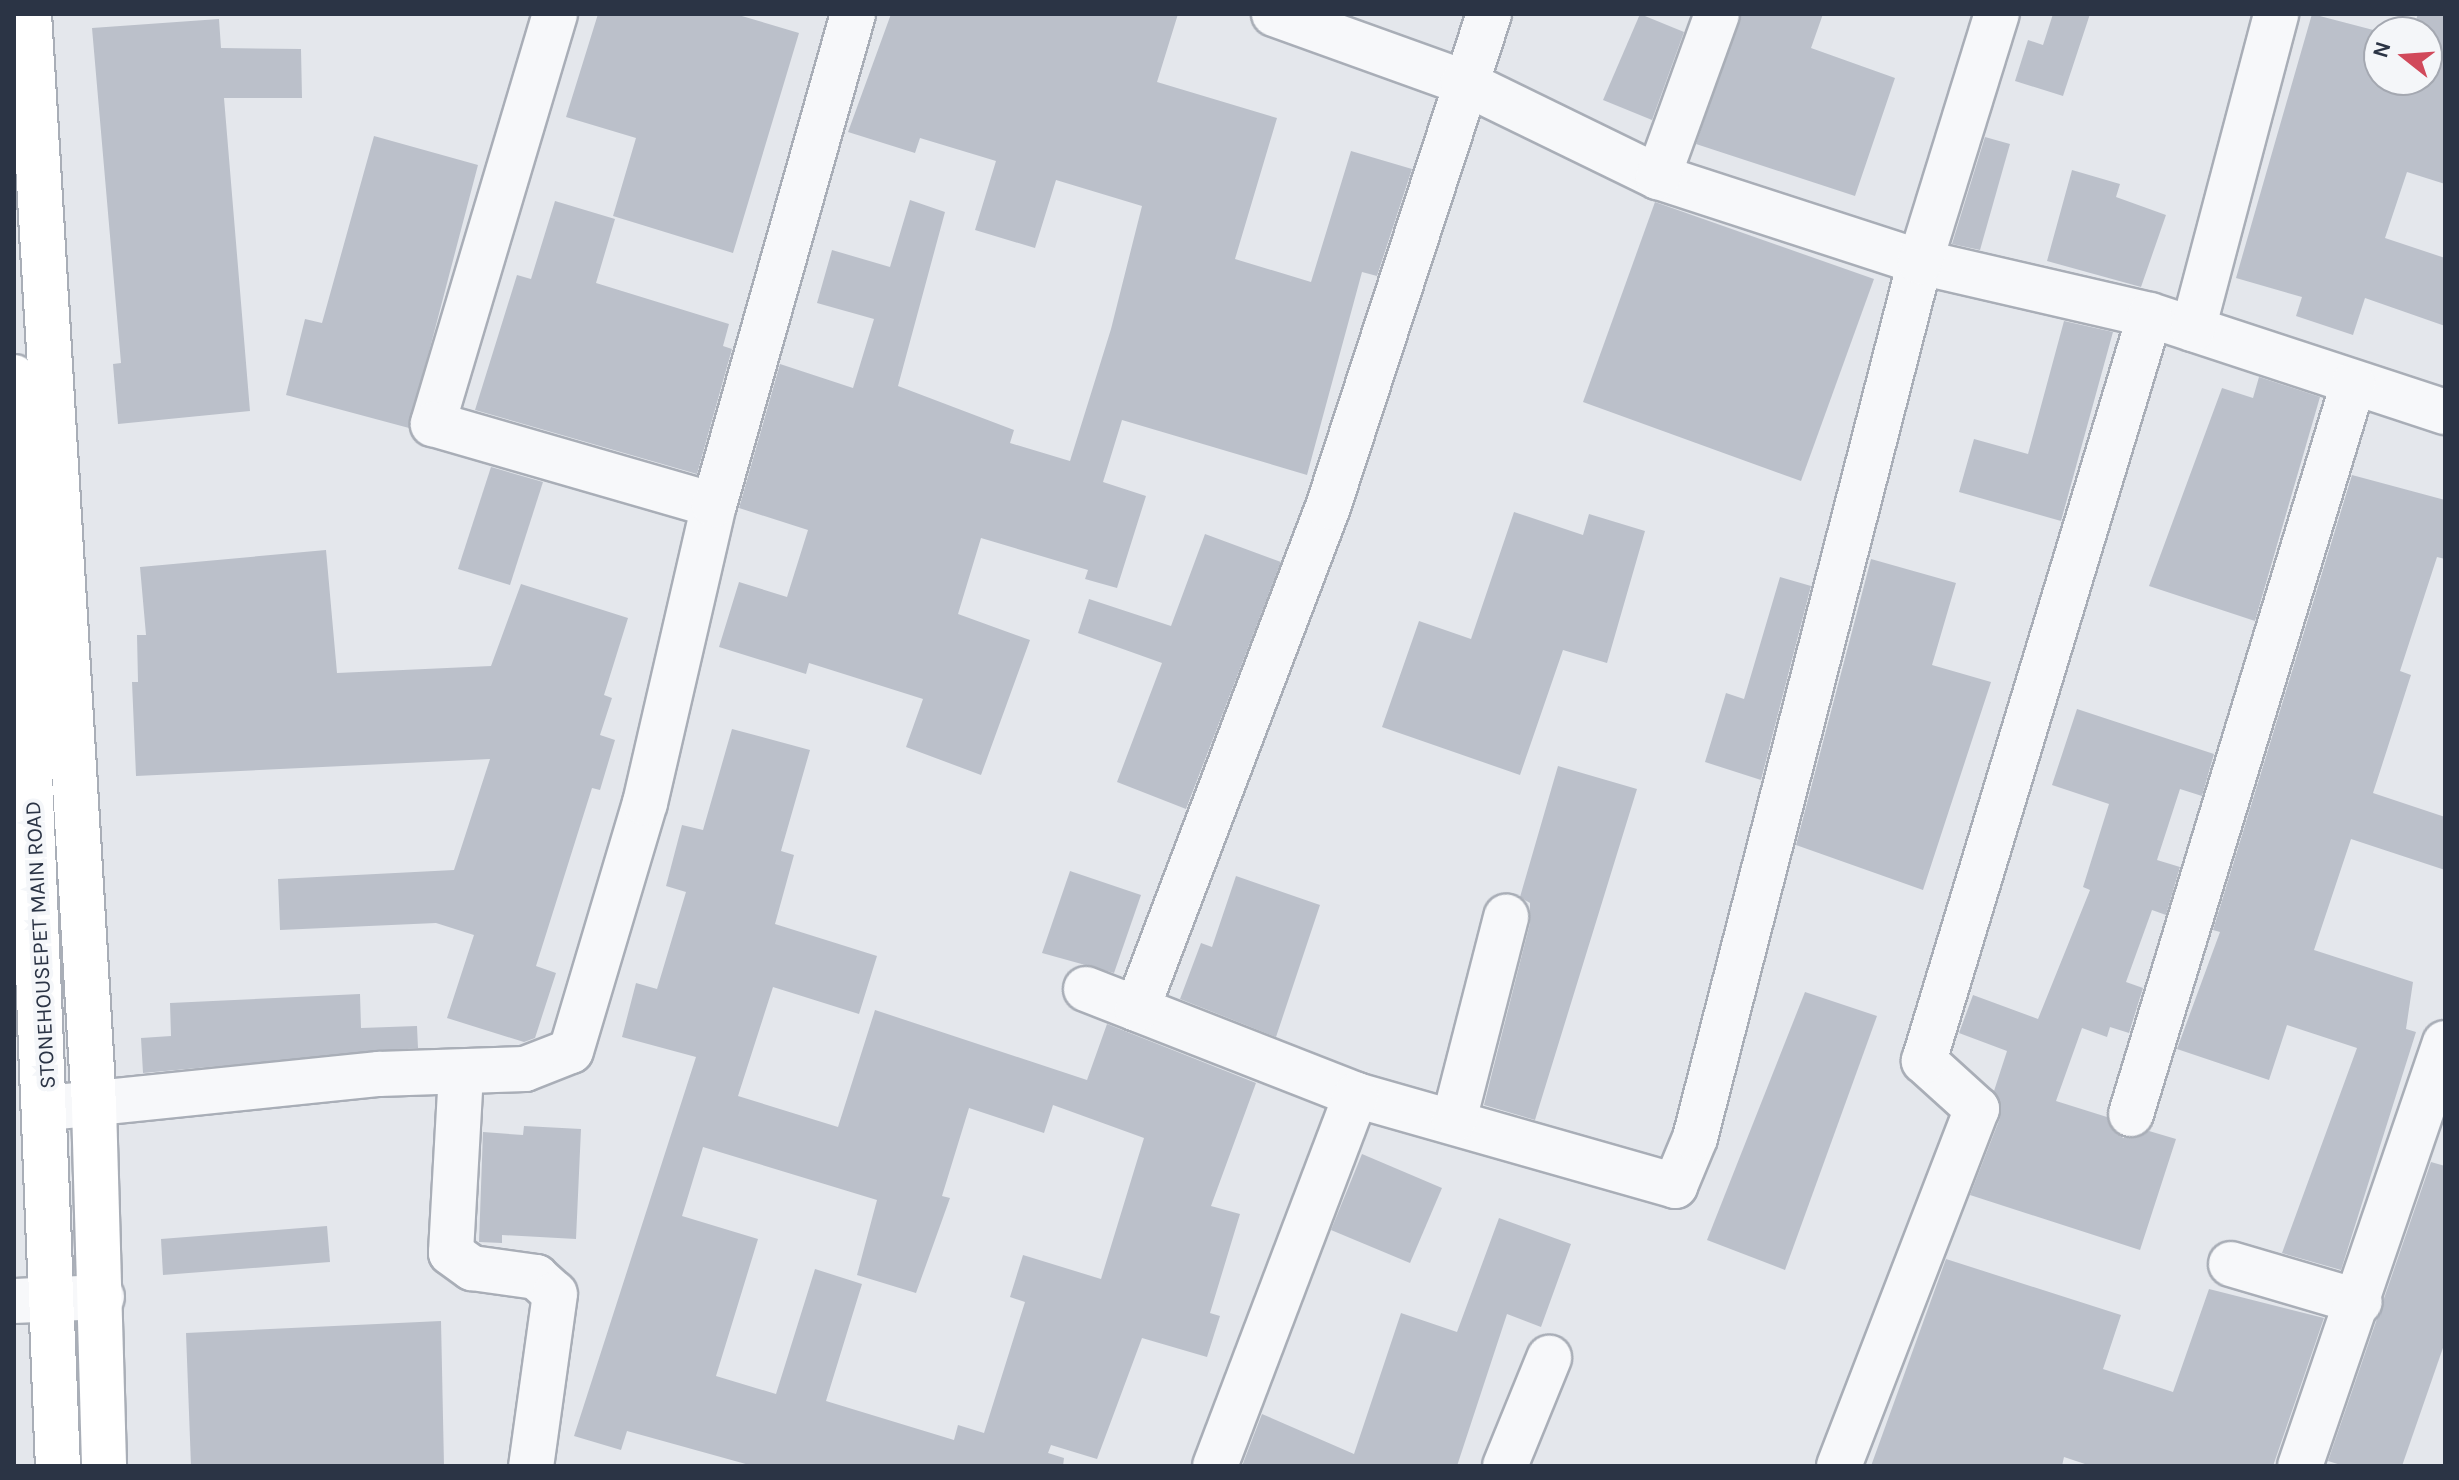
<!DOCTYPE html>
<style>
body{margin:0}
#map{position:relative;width:2459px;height:1480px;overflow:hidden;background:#e4e7ec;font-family:Karla,sans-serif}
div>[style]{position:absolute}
.building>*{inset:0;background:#bbc0ca}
.roads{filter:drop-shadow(2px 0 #a9aeb7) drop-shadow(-2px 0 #a9aeb7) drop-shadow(0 2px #a9aeb7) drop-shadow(0 -2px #a9aeb7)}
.minor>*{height:44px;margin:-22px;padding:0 22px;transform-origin:22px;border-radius:22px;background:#f7f8fa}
.major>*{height:44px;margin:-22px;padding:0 22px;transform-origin:22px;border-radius:22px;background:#fff}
span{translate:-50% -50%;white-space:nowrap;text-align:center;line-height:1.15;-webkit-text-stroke:8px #f4f6f9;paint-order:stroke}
.street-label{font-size:22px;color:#2b3445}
.frame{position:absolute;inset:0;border:16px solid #2b3445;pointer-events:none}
.north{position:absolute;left:2363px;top:16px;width:80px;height:80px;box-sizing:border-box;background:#f4f6f9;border:2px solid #a4a8b1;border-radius:50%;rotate:287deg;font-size:22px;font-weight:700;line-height:32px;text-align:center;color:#2b3445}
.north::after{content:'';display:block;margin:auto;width:28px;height:36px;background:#d1495b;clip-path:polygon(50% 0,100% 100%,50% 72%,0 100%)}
</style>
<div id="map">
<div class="building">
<div style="clip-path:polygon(598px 14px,735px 14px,799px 33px,733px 253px,613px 216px,636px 138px,566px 117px)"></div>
<div style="clip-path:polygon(891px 14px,1178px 14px,1157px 82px,1277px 118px,1235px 259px,1311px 282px,1351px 151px,1412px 169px,1377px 276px,1362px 272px,1307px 475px,1122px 420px,1103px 482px,1146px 496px,1117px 588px,1085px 579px,1088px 570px,981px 538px,958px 614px,1030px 640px,981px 775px,906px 747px,923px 699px,809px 663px,806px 674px,719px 647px,739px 582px,787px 597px,808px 530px,739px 508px,780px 364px,853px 388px,874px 319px,817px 303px,832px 250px,890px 267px,910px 200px,945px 212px,898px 386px,1014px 430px,1010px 443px,1070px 461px,1111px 329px,1142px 206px,1056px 180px,1035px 248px,975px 230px,996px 161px,920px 138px,915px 153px,848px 132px)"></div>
<div style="clip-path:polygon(1640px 14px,1684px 32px,1652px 120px,1603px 100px)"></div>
<div style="clip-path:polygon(1741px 14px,1823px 14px,1811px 48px,1895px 78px,1855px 196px,1696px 144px)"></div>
<div style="clip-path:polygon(2053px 14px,2090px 14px,2063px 96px,2015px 81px,2028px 40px,2043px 45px)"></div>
<div style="clip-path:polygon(2312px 14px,2381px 32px,2379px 80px,2427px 80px,2427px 32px,2412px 32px,2418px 14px,2445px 14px,2445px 184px,2407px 172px,2385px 238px,2445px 258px,2445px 326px,2365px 298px,2353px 335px,2296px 316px,2302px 297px,2236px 278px)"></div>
<div style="clip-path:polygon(219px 19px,221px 48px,301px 49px,302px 98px,224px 98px,250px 411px,118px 424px,113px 364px,121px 363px,92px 28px)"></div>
<div style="clip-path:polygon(374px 136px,478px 165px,409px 428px,286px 395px,305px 319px,322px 323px)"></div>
<div style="clip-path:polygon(1985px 137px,2010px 144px,1980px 250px,1952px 244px)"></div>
<div style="clip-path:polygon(2072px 170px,2120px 184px,2116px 197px,2166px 215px,2141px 287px,2047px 261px)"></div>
<div style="clip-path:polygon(555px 201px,615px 219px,596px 283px,729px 324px,723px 346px,732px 349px,697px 474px,475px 410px,517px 275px,531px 279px)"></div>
<div style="clip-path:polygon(1655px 202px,1874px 279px,1801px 481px,1583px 402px)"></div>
<div style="clip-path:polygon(2064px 321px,2113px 332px,2061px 521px,1959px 492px,1974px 439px,2028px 454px)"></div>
<div style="clip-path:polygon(2259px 377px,2320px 397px,2255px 621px,2149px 586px,2222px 388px,2253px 398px)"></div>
<div style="clip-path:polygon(491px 467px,543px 482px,510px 585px,458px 569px)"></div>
<div style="clip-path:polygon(2352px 475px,2445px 500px,2445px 559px,2437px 557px,2400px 671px,2411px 675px,2373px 793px,2445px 817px,2445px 870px,2351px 839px,2314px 950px,2413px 982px,2406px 1029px,2416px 1032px,2341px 1270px,2282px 1253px,2357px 1048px,2287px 1025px,2269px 1080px,2177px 1049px,2220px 932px,2213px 930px)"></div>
<div style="clip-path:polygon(1514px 512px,1583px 535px,1589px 514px,1645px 531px,1607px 663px,1563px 650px,1520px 775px,1382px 727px,1419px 621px,1471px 639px)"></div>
<div style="clip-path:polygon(1205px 534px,1281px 562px,1186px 809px,1117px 782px,1162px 663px,1078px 633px,1089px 599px,1171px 626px)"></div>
<div style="clip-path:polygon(326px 550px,337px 673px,491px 666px,521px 584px,628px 618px,604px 695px,612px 698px,600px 735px,615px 740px,600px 790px,592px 788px,536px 966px,556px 973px,535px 1038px,524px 1042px,447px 1018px,474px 935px,436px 923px,280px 930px,278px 879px,454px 870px,490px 759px,136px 776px,132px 682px,138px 682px,137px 635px,146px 635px,140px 567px)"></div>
<div style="clip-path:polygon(1871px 559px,1956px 583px,1932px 665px,1991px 682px,1923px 890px,1796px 845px)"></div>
<div style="clip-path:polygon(1780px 577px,1811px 586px,1761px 780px,1705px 762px,1726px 693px,1744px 699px)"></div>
<div style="clip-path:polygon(2077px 709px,2214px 754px,2202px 796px,2180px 789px,2157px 860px,2180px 867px,2166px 915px,2152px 910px,2126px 982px,2143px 988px,2129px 1033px,2110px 1027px,2107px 1037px,2082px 1028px,2056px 1101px,2107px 1117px,2123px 1138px,2149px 1131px,2176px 1139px,2140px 1250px,1970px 1195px,2000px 1118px,1994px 1091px,2007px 1051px,1959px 1033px,1973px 995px,2038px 1019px,2090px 890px,2083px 887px,2109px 804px,2052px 785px)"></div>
<div style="clip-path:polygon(evenodd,732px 729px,810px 750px,781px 851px,794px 855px,775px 924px,877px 956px,859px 1014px,773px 987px,738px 1096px,838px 1127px,875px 1010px,1087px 1080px,1107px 1024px,1256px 1083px,1211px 1206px,1240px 1214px,1210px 1313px,1220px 1316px,1207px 1357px,1142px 1338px,1097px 1459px,1051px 1445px,1048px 1453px,1064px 1458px,1063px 1466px,753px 1466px,627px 1431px,621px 1450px,574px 1436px,696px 1057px,622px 1037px,636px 983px,657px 989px,686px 892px,666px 886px,682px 825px,703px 830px,732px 729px,1053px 1105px,1144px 1138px,1101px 1279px,1023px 1255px,1010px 1297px,1025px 1302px,984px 1433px,958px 1425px,954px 1440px,826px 1401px,862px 1284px,815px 1269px,776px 1394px,716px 1376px,758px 1239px,682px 1216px,703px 1147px,877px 1200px,857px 1275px,916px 1293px,950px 1198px,942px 1196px,969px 1108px,1044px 1133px,1053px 1105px)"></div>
<div style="clip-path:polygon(1558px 766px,1637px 789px,1535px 1120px,1484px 1105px,1530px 923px,1530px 903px,1520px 897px)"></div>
<div style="clip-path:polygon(1070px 871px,1141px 895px,1114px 973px,1042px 953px)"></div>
<div style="clip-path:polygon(1236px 876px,1320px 905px,1276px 1037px,1180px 999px,1201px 943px,1212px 947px)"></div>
<div style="clip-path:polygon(1805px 992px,1877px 1016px,1785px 1270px,1707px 1240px)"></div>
<div style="clip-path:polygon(360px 994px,361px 1028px,417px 1026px,418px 1048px,143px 1073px,141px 1038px,171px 1036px,170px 1003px)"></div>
<div style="clip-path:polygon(524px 1126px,581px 1129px,576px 1239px,502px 1235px,502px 1243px,479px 1242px,483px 1132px,523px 1135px)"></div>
<div style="clip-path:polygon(1362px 1154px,1442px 1188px,1410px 1263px,1331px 1230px)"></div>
<div style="clip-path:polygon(2431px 1162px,2445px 1166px,2445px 1342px,2402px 1466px,2344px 1466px,2328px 1461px)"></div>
<div style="clip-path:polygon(1499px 1218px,1571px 1244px,1541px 1327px,1507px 1314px,1457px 1466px,1242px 1466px,1262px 1414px,1354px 1454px,1401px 1313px,1457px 1332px)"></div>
<div style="clip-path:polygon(327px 1226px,330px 1262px,163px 1275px,161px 1239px)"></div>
<div style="clip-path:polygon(1946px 1259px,2121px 1315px,2103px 1369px,2173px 1392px,2209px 1289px,2324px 1318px,2273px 1466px,2091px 1466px,2064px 1457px,2062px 1466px,1871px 1466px)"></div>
<div style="clip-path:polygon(441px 1321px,444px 1466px,191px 1466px,186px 1333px)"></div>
</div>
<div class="roads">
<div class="minor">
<div style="left:555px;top:14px;width:428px;rotate:106.6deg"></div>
<div style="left:433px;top:424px;width:292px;rotate:16.1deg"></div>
<div style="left:1274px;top:14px;width:201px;rotate:19.8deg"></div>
<div style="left:1463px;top:82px;width:217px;rotate:26deg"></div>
<div style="left:1658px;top:177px;width:275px;rotate:18deg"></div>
<div style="left:1920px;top:262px;width:236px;rotate:13deg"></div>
<div style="left:2150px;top:315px;width:311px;rotate:18.2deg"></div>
<div style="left:1658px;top:177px;width:173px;rotate:-70.1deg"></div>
<div style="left:2193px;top:329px;width:326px;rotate:-75.2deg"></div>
<div style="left:1086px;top:989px;width:290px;rotate:21.4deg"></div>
<div style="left:1356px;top:1095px;width:332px;rotate:15.9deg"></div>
<div style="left:1675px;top:1186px;width:52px;rotate:-67.4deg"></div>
<div style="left:1695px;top:1138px;width:904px;rotate:-75.6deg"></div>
<div style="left:1920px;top:262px;width:260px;rotate:-72.8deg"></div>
<div style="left:1137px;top:1009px;width:537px;rotate:-69.17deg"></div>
<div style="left:1328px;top:507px;width:519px;rotate:-71.91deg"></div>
<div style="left:461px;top:1073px;width:180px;rotate:93.2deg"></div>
<div style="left:451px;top:1253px;width:26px;rotate:36deg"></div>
<div style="left:472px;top:1268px;width:65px;rotate:8deg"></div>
<div style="left:536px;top:1277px;width:25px;rotate:42deg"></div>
<div style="left:555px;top:1294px;width:174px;rotate:97.9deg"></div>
<div style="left:48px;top:1108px;width:333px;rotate:-5.9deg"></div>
<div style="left:379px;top:1074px;width:146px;rotate:-2deg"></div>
<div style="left:525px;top:1069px;width:49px;rotate:-21.4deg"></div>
<div style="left:571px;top:1051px;width:259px;rotate:-73.4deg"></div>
<div style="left:645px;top:803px;width:306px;rotate:-77deg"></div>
<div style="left:714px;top:505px;width:510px;rotate:-74.19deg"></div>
<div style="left:2131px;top:1114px;width:763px;rotate:-73.08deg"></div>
<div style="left:1454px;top:1120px;width:210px;rotate:-75.6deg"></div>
<div style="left:2231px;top:1264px;width:134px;rotate:16.4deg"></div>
<div style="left:14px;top:1301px;width:88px;rotate:-2.6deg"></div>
<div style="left:1215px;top:1466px;width:397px;rotate:-69.2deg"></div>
<div style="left:1505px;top:1466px;width:117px;rotate:-67.8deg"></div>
<div style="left:1839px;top:1466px;width:383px;rotate:-68.9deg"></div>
<div style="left:1977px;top:1109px;width:72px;rotate:-137.8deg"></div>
<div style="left:1924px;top:1061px;width:779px;rotate:-73.15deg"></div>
<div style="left:2300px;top:1466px;width:447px;rotate:-71.1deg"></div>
</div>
<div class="major">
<div style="left:29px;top:14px;width:1094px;rotate:86.59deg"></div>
<div style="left:94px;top:1106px;width:360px;rotate:88.4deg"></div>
<div style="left:14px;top:377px;width:1090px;rotate:87.69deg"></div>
</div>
</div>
<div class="street-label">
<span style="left:41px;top:945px;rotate:-93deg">STONEHOUSEPET MAIN ROAD</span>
</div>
<div class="frame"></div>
<div class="north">N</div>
</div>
